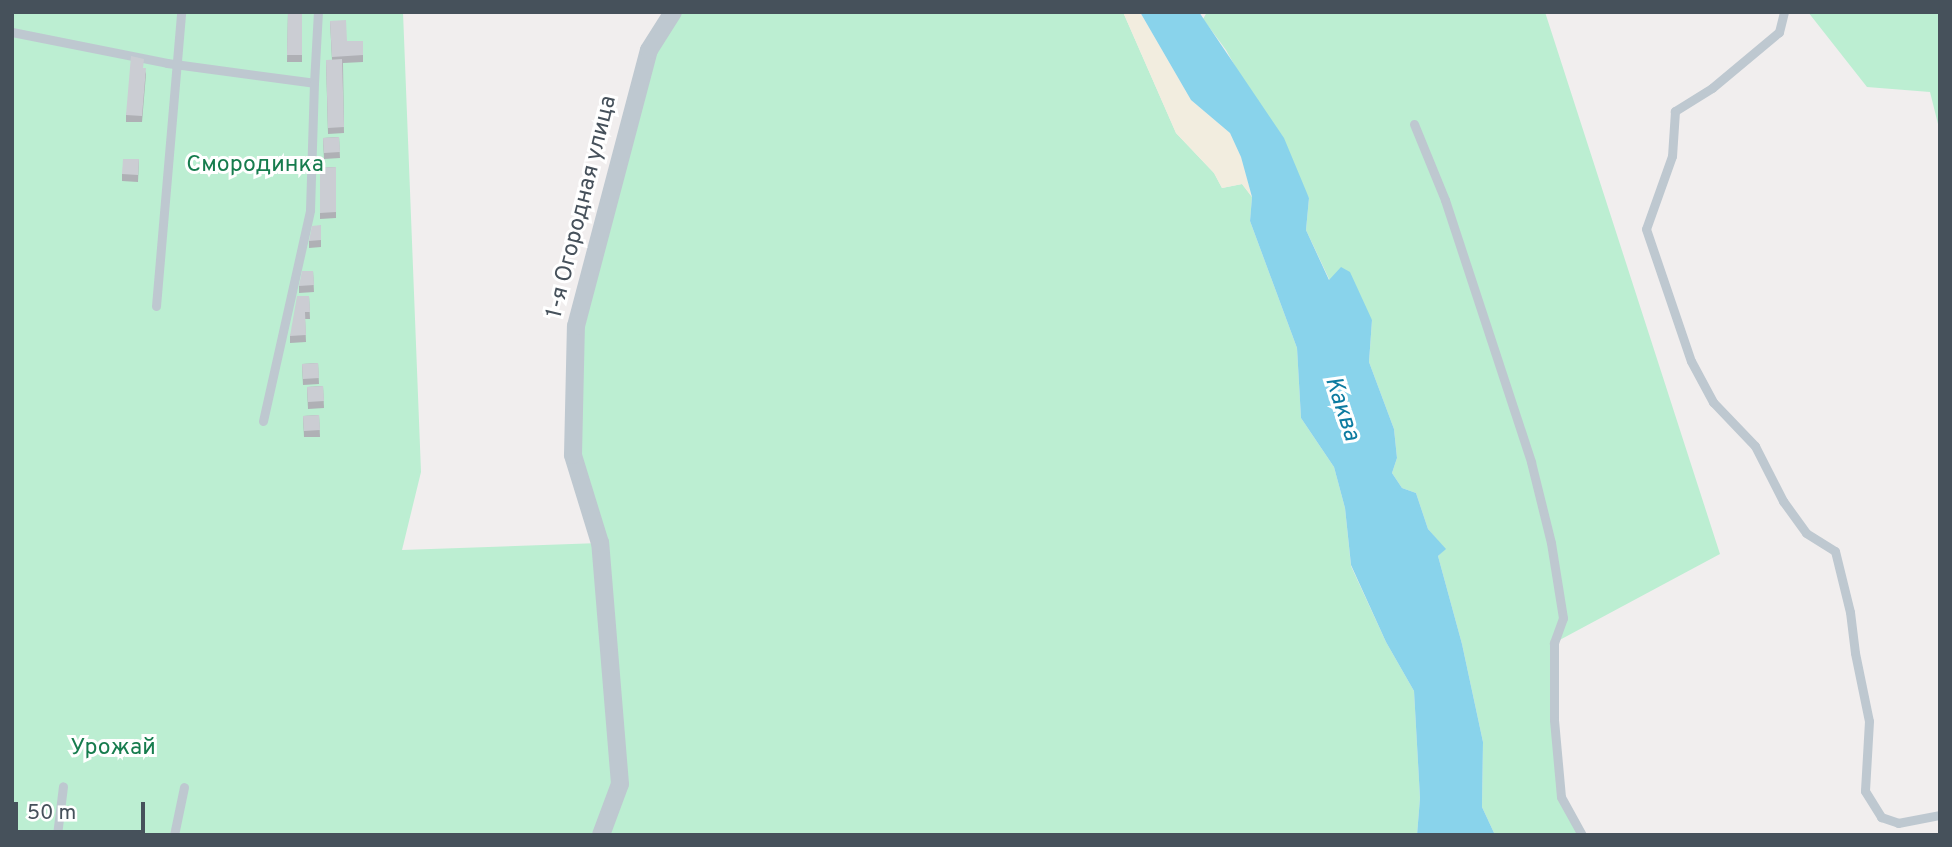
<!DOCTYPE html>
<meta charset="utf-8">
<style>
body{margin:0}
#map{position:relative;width:1952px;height:847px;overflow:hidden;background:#f1eeee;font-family:Overpass,sans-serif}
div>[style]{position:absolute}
.green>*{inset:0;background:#bceed2}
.sand>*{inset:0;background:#f2eddf}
.water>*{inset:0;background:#89d3eb}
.service>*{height:9px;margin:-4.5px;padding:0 4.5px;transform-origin:4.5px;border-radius:4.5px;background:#bec8d0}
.minor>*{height:18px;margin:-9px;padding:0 9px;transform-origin:9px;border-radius:9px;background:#bec8d0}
.wall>*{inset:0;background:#afb0b5}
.building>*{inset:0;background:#cbcdd3}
span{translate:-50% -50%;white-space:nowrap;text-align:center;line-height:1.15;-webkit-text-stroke:6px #fff;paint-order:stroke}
.park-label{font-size:23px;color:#177c4e}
.street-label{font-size:23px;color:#46515b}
.water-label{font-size:24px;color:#0d7ba0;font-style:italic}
.frame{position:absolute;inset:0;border:14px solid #46515b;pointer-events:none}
.scale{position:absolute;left:14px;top:802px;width:131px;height:32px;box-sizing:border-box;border:4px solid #46515b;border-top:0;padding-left:9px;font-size:21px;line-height:24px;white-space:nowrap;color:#46515b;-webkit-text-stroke:5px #fff;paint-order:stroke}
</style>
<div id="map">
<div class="green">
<div style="clip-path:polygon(12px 12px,403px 12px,421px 472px,402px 550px,600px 543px,573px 455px,576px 326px,649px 50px,673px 12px,1123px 12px,1176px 133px,1214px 173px,1222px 188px,1242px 184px,1252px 197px,1250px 221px,1297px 348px,1301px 418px,1334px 467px,1345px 508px,1351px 566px,1386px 642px,1414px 691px,1420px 798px,1417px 835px,12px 835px)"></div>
<div style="clip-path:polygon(1207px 12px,1545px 12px,1720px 554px,1554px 643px,1561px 797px,1582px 835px,1495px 835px,1482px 807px,1483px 742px,1462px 644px,1438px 556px,1445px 549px,1428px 529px,1416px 493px,1402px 488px,1392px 473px,1397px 458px,1394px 429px,1369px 362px,1372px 320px,1330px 281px,1306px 230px,1309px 198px,1226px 50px,1203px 19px)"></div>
<div style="clip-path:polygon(1808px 12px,1940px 12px,1940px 132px,1930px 92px,1867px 87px)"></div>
</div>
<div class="sand">
<div style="clip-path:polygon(1123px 12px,1140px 12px,1191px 100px,1230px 133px,1241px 157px,1252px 197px,1242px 184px,1222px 188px,1214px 173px,1176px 133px)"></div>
</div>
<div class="water">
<div style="clip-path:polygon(1140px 12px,1199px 12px,1284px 138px,1309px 198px,1306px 230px,1329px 280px,1341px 267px,1350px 272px,1372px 320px,1369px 362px,1394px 429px,1397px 458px,1392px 473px,1402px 488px,1416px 493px,1428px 529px,1446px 549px,1438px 556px,1462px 644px,1483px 742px,1482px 807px,1495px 835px,1417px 835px,1420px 798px,1414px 691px,1386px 642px,1351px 565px,1345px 508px,1334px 467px,1301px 418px,1297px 348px,1250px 221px,1252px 197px,1241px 157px,1230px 133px,1191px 100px)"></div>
</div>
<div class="service">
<div style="left:1784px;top:12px;width:21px;rotate:104deg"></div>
<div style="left:1779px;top:32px;width:87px;rotate:140.1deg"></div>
<div style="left:1712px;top:88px;width:44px;rotate:148.1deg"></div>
<div style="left:1675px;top:111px;width:45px;rotate:93.8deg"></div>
<div style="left:1672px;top:156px;width:77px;rotate:109.6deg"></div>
<div style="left:1646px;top:229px;width:139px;rotate:71.2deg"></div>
<div style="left:1691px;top:361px;width:47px;rotate:61.8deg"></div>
<div style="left:1713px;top:402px;width:61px;rotate:46.3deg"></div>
<div style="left:1755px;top:446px;width:62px;rotate:63deg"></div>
<div style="left:1783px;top:501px;width:39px;rotate:54deg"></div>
<div style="left:1806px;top:533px;width:34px;rotate:32deg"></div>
<div style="left:1835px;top:551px;width:63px;rotate:76.2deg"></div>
<div style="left:1850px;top:612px;width:41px;rotate:83deg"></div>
<div style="left:1855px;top:653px;width:69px;rotate:78.4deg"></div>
<div style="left:1869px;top:721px;width:70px;rotate:93.3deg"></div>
<div style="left:1865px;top:791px;width:31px;rotate:58deg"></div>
<div style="left:1881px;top:817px;width:18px;rotate:19deg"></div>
<div style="left:1898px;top:823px;width:43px;rotate:-10.8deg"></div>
<div style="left:12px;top:32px;width:158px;rotate:11.3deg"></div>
<div style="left:167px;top:63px;width:148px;rotate:7.7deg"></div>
<div style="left:314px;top:83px;width:71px;rotate:-86.8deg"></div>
<div style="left:1414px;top:124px;width:82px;rotate:67.8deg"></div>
<div style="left:1445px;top:200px;width:276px;rotate:71.8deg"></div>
<div style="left:1531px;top:462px;width:83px;rotate:76.1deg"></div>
<div style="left:1551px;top:543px;width:76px;rotate:80.9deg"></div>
<div style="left:1563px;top:618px;width:27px;rotate:110deg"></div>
<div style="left:1554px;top:643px;width:77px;rotate:90deg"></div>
<div style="left:1554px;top:720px;width:77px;rotate:84.8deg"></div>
<div style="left:1561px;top:797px;width:43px;rotate:61.1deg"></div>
<div style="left:156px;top:306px;width:295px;rotate:-85.1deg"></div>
<div style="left:263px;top:421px;width:216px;rotate:-77.4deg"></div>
<div style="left:310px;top:210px;width:127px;rotate:-88.2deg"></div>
<div style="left:57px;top:835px;width:49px;rotate:-83deg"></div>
<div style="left:174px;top:835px;width:49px;rotate:-78.2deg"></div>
</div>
<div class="minor">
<div style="left:601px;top:835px;width:54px;rotate:-69.6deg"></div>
<div style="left:620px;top:784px;width:242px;rotate:-94.7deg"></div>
<div style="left:600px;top:543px;width:92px;rotate:-107.1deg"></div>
<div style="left:573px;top:455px;width:129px;rotate:-88.7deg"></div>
<div style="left:576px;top:326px;width:285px;rotate:-75.2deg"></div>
<div style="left:649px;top:50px;width:45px;rotate:-57.7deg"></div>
</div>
<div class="wall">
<div style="clip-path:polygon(288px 12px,302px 12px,302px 62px,287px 62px)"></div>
<div style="clip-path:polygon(330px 21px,347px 41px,363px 41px,363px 62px,343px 63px,344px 133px,328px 134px,326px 60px,332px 60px)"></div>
<div style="clip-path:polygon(144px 68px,146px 74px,142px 122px,126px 122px,126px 115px)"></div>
<div style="clip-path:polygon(339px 137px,340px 158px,324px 159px,323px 138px)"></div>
<div style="clip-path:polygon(139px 159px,138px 182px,122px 181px,122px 174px)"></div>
<div style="clip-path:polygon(336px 167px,336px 218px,320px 219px,320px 168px)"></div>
<div style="clip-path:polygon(321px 225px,321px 247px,309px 248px,309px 241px)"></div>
<div style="clip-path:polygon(313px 271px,314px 292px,299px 293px,299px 286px)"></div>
<div style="clip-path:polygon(309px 296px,310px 319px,305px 319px,306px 342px,290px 343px,290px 336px)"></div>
<div style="clip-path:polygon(318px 363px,319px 384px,303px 385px,302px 364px)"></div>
<div style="clip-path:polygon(323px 386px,324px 408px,308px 409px,307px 387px)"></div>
<div style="clip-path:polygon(319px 415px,320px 437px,304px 437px,303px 416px)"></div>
</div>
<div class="building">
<div style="clip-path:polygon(288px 12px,302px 12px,302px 55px,287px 55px)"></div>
<div style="clip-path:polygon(346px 20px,347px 41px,363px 41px,363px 55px,332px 57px,330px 21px)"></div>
<div style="clip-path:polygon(131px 56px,144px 59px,143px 68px,146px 68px,142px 116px,126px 115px)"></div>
<div style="clip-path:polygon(342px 59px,344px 127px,328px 128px,326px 60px)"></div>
<div style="clip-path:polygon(339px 137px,340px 152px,324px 153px,323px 138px)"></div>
<div style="clip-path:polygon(123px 159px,139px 159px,138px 175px,122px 174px)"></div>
<div style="clip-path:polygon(336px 167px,336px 212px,320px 213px,320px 168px)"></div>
<div style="clip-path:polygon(321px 225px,321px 240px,309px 241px,312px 226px)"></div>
<div style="clip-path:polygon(302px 271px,313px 271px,314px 285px,299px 286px)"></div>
<div style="clip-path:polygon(297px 296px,309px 296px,310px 312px,305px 312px,306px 335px,290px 336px)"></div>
<div style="clip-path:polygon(318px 363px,319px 378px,303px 379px,302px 364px)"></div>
<div style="clip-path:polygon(323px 386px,324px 401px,308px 402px,307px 387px)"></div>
<div style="clip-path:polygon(319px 415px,320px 430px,304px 431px,303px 416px)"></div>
</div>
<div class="park-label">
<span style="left:255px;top:166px">Смородинка</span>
<span style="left:113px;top:749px">Урожай</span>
</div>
<div class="street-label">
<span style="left:583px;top:207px;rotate:-76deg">1-я Огородная улица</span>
</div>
<div class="water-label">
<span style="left:1341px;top:409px;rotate:72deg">Каква</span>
</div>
<div class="frame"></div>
<div class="scale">50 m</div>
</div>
